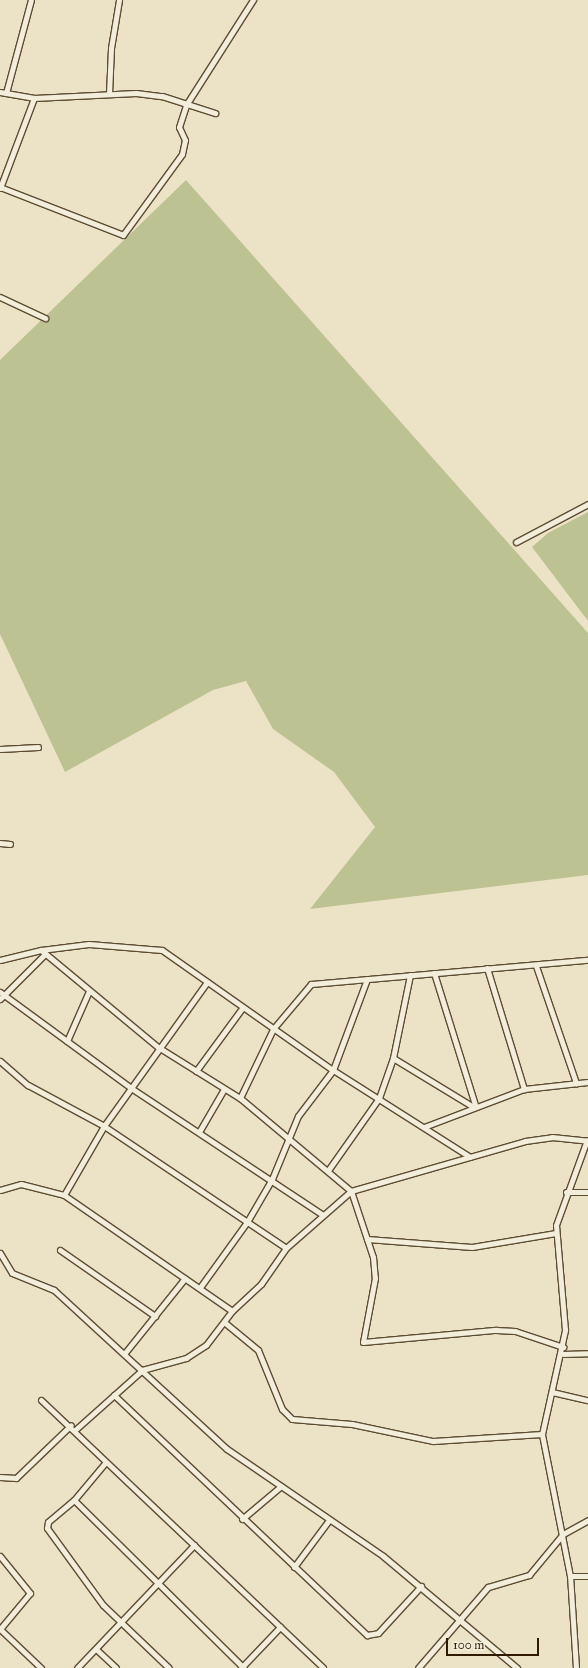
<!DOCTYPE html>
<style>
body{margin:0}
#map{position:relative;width:588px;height:1668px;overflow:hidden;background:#ece3c7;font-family:"IM FELL Great Primer",serif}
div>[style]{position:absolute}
.green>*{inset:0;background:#bdc292}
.roads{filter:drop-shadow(1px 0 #5e4c32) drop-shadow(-1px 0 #5e4c32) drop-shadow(0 1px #5e4c32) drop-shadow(0 -1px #5e4c32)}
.minor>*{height:5px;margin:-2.5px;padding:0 2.5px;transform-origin:2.5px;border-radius:2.5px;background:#f3eddb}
span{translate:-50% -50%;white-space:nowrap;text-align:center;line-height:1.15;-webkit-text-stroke:3px #f3eddb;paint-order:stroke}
.scale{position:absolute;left:446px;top:1638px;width:93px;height:18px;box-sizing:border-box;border:2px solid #2f1901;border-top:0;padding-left:5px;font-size:12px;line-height:14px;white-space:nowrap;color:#2f1901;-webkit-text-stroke:3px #f3eddb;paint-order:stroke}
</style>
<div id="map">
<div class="green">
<div style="clip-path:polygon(186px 180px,588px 633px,588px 875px,310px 909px,375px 827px,334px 772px,273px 729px,246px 681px,213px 690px,65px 772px,0 634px,0 360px)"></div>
<div style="clip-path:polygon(588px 512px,588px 621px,532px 547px,548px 533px)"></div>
</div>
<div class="roads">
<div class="minor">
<div style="left:0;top:92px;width:35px;rotate:10deg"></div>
<div style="left:34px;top:98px;width:102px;rotate:-2.8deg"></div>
<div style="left:136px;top:93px;width:26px;rotate:7deg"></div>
<div style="left:162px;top:96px;width:56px;rotate:17.8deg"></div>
<div style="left:6px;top:93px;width:96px;rotate:-75deg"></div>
<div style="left:109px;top:94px;width:46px;rotate:-87.5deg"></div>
<div style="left:111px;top:48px;width:49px;rotate:-80.5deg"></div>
<div style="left:0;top:187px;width:132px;rotate:21.3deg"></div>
<div style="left:123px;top:235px;width:100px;rotate:-53.9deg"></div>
<div style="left:182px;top:154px;width:14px;rotate:-78deg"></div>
<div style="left:185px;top:140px;width:14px;rotate:-115deg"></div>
<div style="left:179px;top:127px;width:23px;rotate:-72deg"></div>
<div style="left:186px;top:105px;width:125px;rotate:-57.5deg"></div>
<div style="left:0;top:188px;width:96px;rotate:-69.3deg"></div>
<div style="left:0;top:297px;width:50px;rotate:25deg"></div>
<div style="left:516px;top:542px;width:81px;rotate:-27.8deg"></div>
<div style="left:0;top:749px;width:38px;rotate:-3deg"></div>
<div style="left:0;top:843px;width:10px;rotate:6deg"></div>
<div style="left:41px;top:950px;width:152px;rotate:39.7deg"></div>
<div style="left:158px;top:1047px;width:97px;rotate:31.9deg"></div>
<div style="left:240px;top:1098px;width:145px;rotate:40deg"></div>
<div style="left:351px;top:1191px;width:70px;rotate:71.6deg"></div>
<div style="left:373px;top:1257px;width:21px;rotate:85deg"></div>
<div style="left:375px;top:1278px;width:65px;rotate:100.6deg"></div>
<div style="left:363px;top:1342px;width:134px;rotate:-5.2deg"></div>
<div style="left:496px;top:1330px;width:19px;rotate:3deg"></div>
<div style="left:515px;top:1331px;width:51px;rotate:18.4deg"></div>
<div style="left:0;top:960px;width:42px;rotate:-13.7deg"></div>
<div style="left:41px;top:950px;width:48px;rotate:-7.1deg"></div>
<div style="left:89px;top:944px;width:73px;rotate:4.7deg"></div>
<div style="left:162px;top:950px;width:209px;rotate:35.1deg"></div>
<div style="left:333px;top:1070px;width:162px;rotate:32.4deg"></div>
<div style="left:536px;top:966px;width:124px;rotate:71.1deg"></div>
<div style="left:487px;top:968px;width:127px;rotate:73deg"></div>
<div style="left:434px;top:973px;width:138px;rotate:72.7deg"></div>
<div style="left:410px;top:975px;width:85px;rotate:101.6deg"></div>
<div style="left:393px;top:1058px;width:92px;rotate:31.3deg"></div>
<div style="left:0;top:992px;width:162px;rotate:36.2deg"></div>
<div style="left:131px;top:1088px;width:230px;rotate:33.5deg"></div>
<div style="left:0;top:999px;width:64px;rotate:-45deg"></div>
<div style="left:67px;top:1041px;width:55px;rotate:-66.3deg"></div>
<div style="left:0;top:1061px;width:37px;rotate:41deg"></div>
<div style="left:28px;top:1085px;width:86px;rotate:28.3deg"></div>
<div style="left:104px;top:1126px;width:219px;rotate:33.8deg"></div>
<div style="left:196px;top:1071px;width:79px;rotate:-53.7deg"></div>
<div style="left:240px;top:1098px;width:76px;rotate:-64.4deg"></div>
<div style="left:273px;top:1029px;width:59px;rotate:-49.8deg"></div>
<div style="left:311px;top:984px;width:278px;rotate:-5deg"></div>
<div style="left:424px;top:1127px;width:107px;rotate:-20.8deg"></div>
<div style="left:524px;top:1089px;width:64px;rotate:-6.2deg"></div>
<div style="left:199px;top:1132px;width:50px;rotate:-59.8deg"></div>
<div style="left:329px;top:1169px;width:87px;rotate:-54.8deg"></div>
<div style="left:379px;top:1098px;width:42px;rotate:-70.7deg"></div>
<div style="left:0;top:1190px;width:22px;rotate:-16deg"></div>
<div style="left:21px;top:1184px;width:44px;rotate:14.3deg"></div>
<div style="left:64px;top:1195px;width:204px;rotate:34.6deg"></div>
<div style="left:566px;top:1192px;width:22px"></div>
<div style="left:64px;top:1195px;width:80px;rotate:-59.9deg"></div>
<div style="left:104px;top:1126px;width:177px;rotate:-54.4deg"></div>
<div style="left:367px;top:1239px;width:105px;rotate:4.4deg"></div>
<div style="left:472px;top:1247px;width:85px;rotate:-9.5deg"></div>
<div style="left:60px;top:1250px;width:116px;rotate:34.8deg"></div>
<div style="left:0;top:1253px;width:23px;rotate:59deg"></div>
<div style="left:12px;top:1273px;width:45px;rotate:22deg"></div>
<div style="left:54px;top:1290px;width:235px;rotate:42.6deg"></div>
<div style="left:227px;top:1449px;width:189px;rotate:34.4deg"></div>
<div style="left:383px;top:1556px;width:175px;rotate:39.9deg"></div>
<div style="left:201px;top:1286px;width:79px;rotate:-54.3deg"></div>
<div style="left:247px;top:1222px;width:50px;rotate:-59.8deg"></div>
<div style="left:272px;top:1179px;width:68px;rotate:-67.6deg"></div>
<div style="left:298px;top:1116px;width:58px;rotate:-52.7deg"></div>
<div style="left:333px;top:1070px;width:97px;rotate:-69.5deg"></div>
<div style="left:224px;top:1322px;width:44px;rotate:39.5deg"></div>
<div style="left:258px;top:1350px;width:64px;rotate:67.9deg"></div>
<div style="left:282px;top:1409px;width:14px;rotate:45deg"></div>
<div style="left:292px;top:1419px;width:60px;rotate:4.8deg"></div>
<div style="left:352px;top:1424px;width:83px;rotate:11.9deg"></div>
<div style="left:433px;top:1441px;width:109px;rotate:-3.7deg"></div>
<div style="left:124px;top:1354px;width:97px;rotate:-51.2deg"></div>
<div style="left:563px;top:1354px;width:25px;rotate:-2deg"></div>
<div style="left:552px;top:1392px;width:37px;rotate:13deg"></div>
<div style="left:114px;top:1395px;width:349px;rotate:43.5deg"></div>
<div style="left:367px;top:1635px;width:11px;rotate:-10deg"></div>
<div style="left:378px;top:1633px;width:64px;rotate:-47.5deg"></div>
<div style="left:41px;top:1400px;width:389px;rotate:43.5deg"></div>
<div style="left:75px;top:1430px;width:90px;rotate:-41.8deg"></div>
<div style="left:142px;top:1370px;width:46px;rotate:-15.3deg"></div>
<div style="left:186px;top:1358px;width:24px;rotate:-33deg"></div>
<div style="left:206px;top:1345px;width:43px;rotate:-52.6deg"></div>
<div style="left:232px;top:1311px;width:40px;rotate:-43deg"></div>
<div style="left:261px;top:1284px;width:44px;rotate:-55.2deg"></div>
<div style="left:286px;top:1248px;width:86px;rotate:-41.2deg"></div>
<div style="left:351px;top:1191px;width:181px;rotate:-16deg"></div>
<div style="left:525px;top:1141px;width:27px;rotate:-8deg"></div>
<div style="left:552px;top:1137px;width:36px;rotate:6deg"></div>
<div style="left:105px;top:1463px;width:48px;rotate:130deg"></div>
<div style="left:74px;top:1500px;width:239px;rotate:44.7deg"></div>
<div style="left:0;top:1477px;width:16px;rotate:4deg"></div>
<div style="left:16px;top:1478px;width:76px;rotate:-43.9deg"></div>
<div style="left:74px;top:1500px;width:34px;rotate:140deg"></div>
<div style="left:48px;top:1522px;width:6px;rotate:99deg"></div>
<div style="left:47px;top:1528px;width:95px;rotate:54deg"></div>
<div style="left:103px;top:1605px;width:91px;rotate:43.7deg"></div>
<div style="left:242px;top:1519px;width:51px;rotate:-40.2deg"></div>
<div style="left:0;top:1556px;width:48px;rotate:51deg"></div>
<div style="left:30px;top:1593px;width:47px;rotate:129.8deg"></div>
<div style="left:294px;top:1567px;width:59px;rotate:-53.3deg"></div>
<div style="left:570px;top:1576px;width:18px"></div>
<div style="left:0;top:1629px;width:57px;rotate:43.6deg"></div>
<div style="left:97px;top:1650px;width:26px;rotate:43deg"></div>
<div style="left:77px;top:1668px;width:170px;rotate:-46.4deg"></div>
<div style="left:241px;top:1668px;width:57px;rotate:-46.4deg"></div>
<div style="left:418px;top:1668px;width:107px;rotate:-49.2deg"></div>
<div style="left:488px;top:1587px;width:43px;rotate:-16.3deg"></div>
<div style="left:529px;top:1575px;width:53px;rotate:-50.3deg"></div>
<div style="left:563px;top:1534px;width:29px;rotate:-29deg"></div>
<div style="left:576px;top:1668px;width:92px;rotate:-93.7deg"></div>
<div style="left:570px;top:1576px;width:145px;rotate:-101.2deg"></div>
<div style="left:542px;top:1434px;width:107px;rotate:-77.5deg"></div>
<div style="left:565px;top:1330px;width:105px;rotate:-94.9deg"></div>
<div style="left:556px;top:1225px;width:90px;rotate:-70deg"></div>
</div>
</div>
<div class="scale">100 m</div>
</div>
